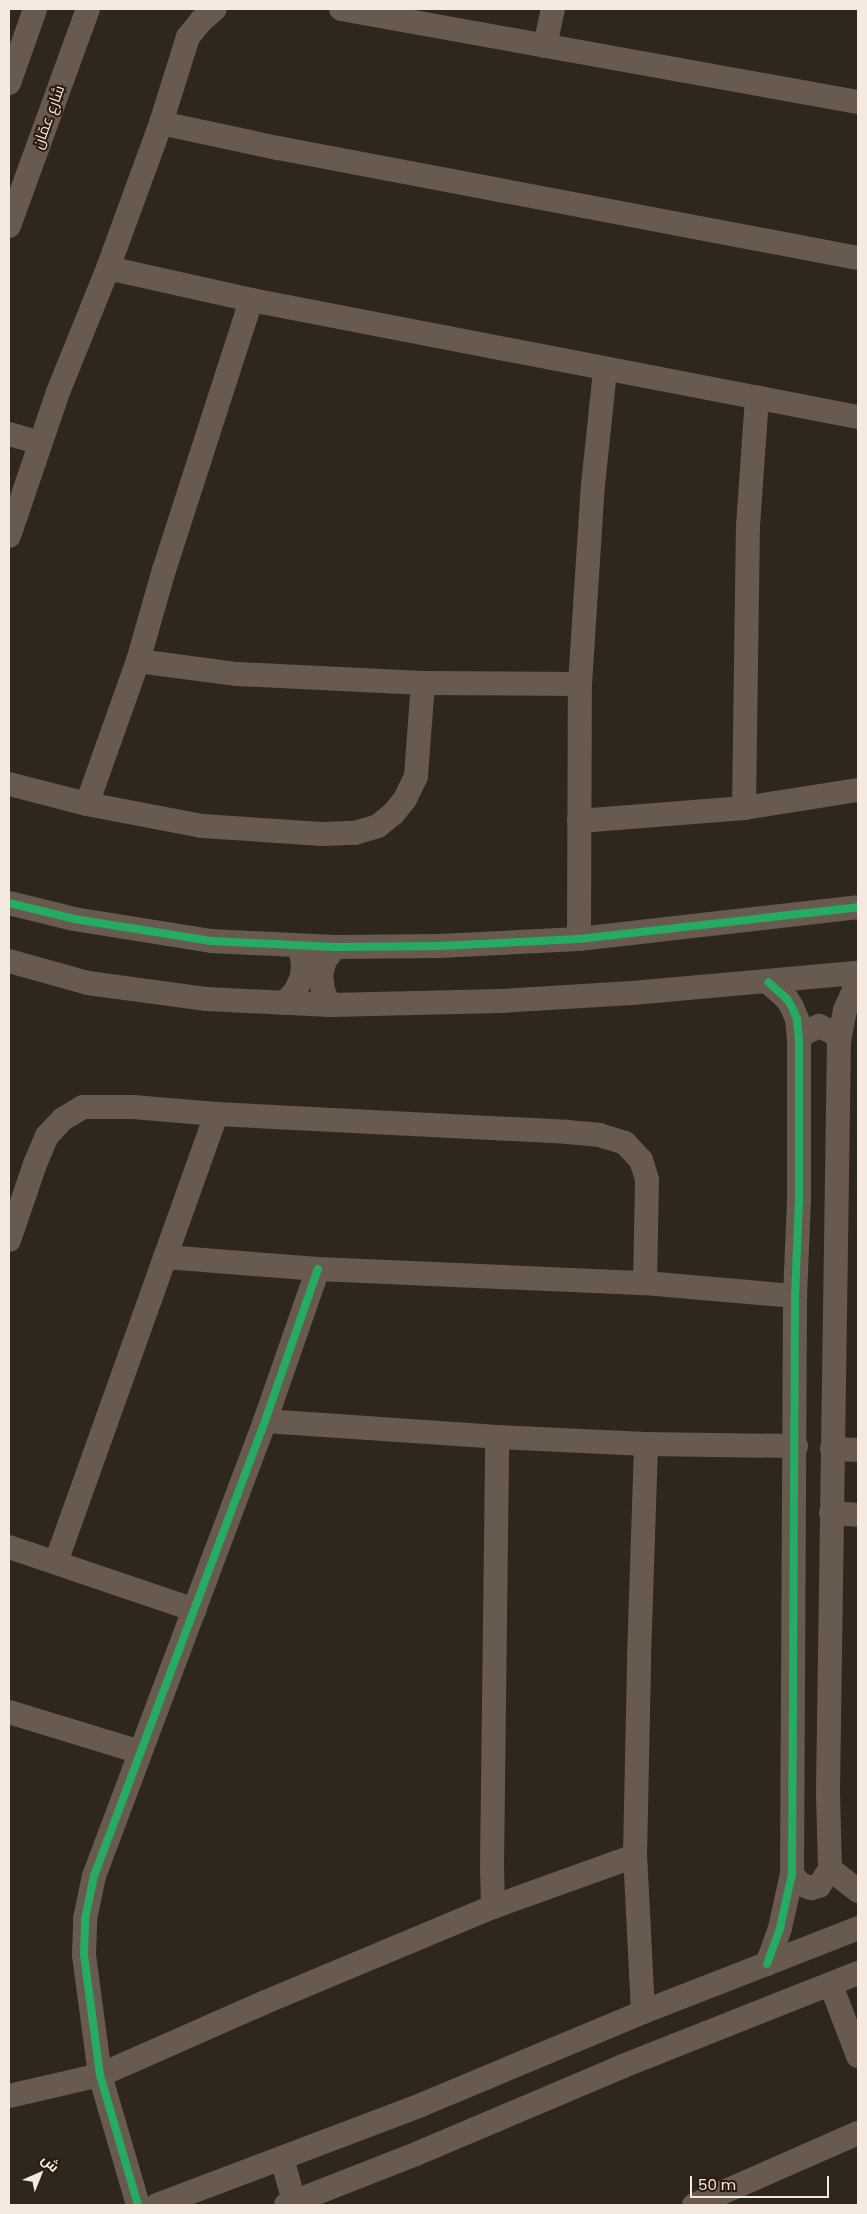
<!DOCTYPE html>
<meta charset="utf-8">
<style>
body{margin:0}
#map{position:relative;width:867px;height:2214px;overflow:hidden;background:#2f261d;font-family:Poppins,Cairo,sans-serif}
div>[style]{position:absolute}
.minor>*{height:24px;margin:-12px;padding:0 12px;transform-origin:12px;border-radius:12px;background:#685a4f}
.cycleway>*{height:8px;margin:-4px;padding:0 4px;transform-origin:4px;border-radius:4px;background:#26ab63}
span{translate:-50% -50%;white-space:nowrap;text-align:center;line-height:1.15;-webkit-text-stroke:4px #2c1b0c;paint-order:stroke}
.street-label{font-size:15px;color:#f6e9e0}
.frame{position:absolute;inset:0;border:10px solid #f6e9e0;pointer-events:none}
.north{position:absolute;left:15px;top:2149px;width:50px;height:50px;-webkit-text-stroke:4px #2c1b0c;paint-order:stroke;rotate:44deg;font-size:14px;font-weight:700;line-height:20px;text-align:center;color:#f6e9e0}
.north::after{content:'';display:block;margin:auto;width:18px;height:22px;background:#f6e9e0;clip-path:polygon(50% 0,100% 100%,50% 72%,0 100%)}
.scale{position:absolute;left:690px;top:2176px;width:139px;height:22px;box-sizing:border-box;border:2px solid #f6e9e0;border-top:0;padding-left:6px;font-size:15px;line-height:18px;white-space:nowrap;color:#f6e9e0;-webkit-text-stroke:4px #2c1b0c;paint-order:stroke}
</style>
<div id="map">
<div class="minor">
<div style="left:341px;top:9px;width:525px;rotate:10.2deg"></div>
<div style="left:545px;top:46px;width:38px;rotate:-78deg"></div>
<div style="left:9px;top:83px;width:78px;rotate:-70.6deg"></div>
<div style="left:161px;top:123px;width:120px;rotate:12.1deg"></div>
<div style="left:278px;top:148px;width:590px;rotate:10.74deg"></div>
<div style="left:9px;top:226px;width:231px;rotate:-70deg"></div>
<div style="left:108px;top:268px;width:147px;rotate:12.6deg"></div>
<div style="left:251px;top:300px;width:618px;rotate:10.91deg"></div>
<div style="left:9px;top:434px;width:32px;rotate:16deg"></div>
<div style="left:9px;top:536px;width:152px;rotate:-71.2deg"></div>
<div style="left:58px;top:392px;width:134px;rotate:-68deg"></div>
<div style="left:108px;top:268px;width:154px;rotate:-69.9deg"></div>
<div style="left:161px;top:123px;width:90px;rotate:-72.6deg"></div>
<div style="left:188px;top:37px;width:21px;rotate:-51deg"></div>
<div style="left:201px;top:21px;width:18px;rotate:-41deg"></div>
<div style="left:138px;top:661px;width:100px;rotate:7.5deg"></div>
<div style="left:237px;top:674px;width:186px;rotate:2.8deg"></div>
<div style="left:423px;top:683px;width:157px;rotate:0.4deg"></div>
<div style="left:9px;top:784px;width:81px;rotate:14.4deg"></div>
<div style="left:87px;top:804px;width:117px;rotate:10.8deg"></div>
<div style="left:202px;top:826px;width:120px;rotate:3.8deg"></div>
<div style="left:322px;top:834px;width:33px;rotate:-2deg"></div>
<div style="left:355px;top:833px;width:24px;rotate:-17deg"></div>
<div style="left:378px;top:826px;width:19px;rotate:-39deg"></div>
<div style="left:393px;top:814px;width:19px;rotate:-51deg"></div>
<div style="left:405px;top:799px;width:25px;rotate:-64deg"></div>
<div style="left:416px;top:776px;width:93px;rotate:-85.7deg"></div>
<div style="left:87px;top:804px;width:152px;rotate:-70.4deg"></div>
<div style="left:138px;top:661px;width:95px;rotate:-74.1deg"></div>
<div style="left:164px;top:570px;width:284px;rotate:-72.1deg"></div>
<div style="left:744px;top:808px;width:282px;rotate:-89.2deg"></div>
<div style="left:748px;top:526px;width:129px;rotate:-86deg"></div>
<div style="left:579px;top:821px;width:166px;rotate:-4.5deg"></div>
<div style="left:744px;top:808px;width:115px;rotate:-9deg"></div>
<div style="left:9px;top:903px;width:67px;rotate:13.8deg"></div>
<div style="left:74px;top:919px;width:139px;rotate:9.1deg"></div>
<div style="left:211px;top:941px;width:124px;rotate:2.8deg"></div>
<div style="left:335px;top:947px;width:104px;rotate:-0.6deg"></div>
<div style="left:439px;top:946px;width:140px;rotate:-2.9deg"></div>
<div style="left:579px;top:939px;width:281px;rotate:-6.5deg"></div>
<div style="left:579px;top:939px;width:255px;rotate:-89.8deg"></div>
<div style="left:580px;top:684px;width:199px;rotate:-86.3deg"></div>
<div style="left:593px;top:485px;width:116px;rotate:-84deg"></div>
<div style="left:9px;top:961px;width:82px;rotate:15.6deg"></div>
<div style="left:88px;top:983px;width:120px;rotate:7.7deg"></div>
<div style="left:207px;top:999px;width:123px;rotate:2.8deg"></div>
<div style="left:330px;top:1005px;width:171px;rotate:-1.3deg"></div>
<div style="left:501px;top:1001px;width:131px;rotate:-3.5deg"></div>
<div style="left:632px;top:993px;width:227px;rotate:-5.1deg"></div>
<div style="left:858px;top:981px;width:32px;rotate:114deg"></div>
<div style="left:845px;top:1010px;width:31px;rotate:101deg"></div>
<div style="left:839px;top:1040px;width:754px;rotate:90.84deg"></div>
<div style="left:828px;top:1794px;width:75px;rotate:88.5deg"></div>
<div style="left:830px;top:1869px;width:36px;rotate:38deg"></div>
<div style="left:284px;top:1003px;width:16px;rotate:-45deg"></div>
<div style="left:295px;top:992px;width:17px;rotate:-65deg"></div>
<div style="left:302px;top:977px;width:15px;rotate:-86deg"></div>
<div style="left:303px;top:962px;width:16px;rotate:-104deg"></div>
<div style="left:330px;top:1005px;width:16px;rotate:-117deg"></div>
<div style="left:323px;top:991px;width:16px;rotate:-97deg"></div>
<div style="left:321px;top:975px;width:16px;rotate:-75deg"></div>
<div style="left:325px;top:960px;width:16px;rotate:-52deg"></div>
<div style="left:799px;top:1041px;width:8px;rotate:-60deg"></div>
<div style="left:803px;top:1034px;width:18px;rotate:-27deg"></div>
<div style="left:819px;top:1026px;width:17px;rotate:25deg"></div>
<div style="left:834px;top:1033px;width:9px;rotate:54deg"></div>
<div style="left:9px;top:1240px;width:80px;rotate:-71.1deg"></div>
<div style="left:35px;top:1164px;width:30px;rotate:-67deg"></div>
<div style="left:47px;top:1136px;width:23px;rotate:-47deg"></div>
<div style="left:63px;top:1119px;width:23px;rotate:-31deg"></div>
<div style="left:83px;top:1107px;width:50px"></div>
<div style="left:133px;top:1107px;width:83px;rotate:4.8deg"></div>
<div style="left:216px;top:1114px;width:351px;rotate:2.9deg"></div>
<div style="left:567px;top:1132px;width:32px;rotate:5deg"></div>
<div style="left:599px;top:1135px;width:27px;rotate:17deg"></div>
<div style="left:625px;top:1143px;width:23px;rotate:47deg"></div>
<div style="left:641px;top:1160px;width:21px;rotate:73deg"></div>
<div style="left:647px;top:1180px;width:103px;rotate:91.1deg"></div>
<div style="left:165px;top:1257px;width:153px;rotate:4.5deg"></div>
<div style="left:318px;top:1269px;width:327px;rotate:2.5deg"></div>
<div style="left:645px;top:1283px;width:151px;rotate:5deg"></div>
<div style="left:265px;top:1421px;width:233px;rotate:3.9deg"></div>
<div style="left:497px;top:1437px;width:149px;rotate:2.7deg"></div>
<div style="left:646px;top:1444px;width:150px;rotate:0.8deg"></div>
<div style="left:832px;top:1449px;width:26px;rotate:2deg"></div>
<div style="left:831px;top:1513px;width:27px;rotate:4deg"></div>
<div style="left:9px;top:1547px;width:196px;rotate:18.7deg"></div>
<div style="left:56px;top:1562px;width:476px;rotate:-70.3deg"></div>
<div style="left:9px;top:1712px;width:137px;rotate:17deg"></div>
<div style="left:792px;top:1874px;width:13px;rotate:51deg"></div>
<div style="left:800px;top:1884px;width:12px;rotate:20deg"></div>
<div style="left:811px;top:1888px;width:8px;rotate:-14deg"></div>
<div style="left:819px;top:1886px;width:20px;rotate:-57deg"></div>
<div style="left:493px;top:1907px;width:40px;rotate:-91.4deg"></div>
<div style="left:492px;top:1867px;width:430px;rotate:-89.3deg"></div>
<div style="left:767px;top:1964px;width:38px;rotate:-70deg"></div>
<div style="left:780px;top:1928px;width:55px;rotate:-77.5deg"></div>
<div style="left:792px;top:1874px;width:578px;rotate:-89.7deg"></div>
<div style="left:795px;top:1296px;width:95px;rotate:-87.6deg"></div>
<div style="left:799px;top:1201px;width:160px;rotate:-90deg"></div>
<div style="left:799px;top:1041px;width:22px;rotate:-95deg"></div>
<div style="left:797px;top:1019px;width:13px;rotate:-113deg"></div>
<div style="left:792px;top:1007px;width:9px;rotate:-122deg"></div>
<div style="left:787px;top:999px;width:25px;rotate:-138deg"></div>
<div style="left:831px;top:1985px;width:76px;rotate:69.2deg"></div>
<div style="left:643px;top:2012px;width:156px;rotate:-92.9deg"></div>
<div style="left:635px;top:1856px;width:199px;rotate:-88.8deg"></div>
<div style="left:639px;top:1657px;width:213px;rotate:-88.1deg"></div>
<div style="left:9px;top:2096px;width:93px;rotate:-13deg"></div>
<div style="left:100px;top:2075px;width:178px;rotate:-23.8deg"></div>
<div style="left:263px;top:2003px;width:249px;rotate:-22.7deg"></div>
<div style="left:493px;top:1907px;width:151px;rotate:-19.8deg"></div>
<div style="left:282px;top:2158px;width:46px;rotate:74.7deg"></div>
<div style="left:138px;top:2205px;width:135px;rotate:-106.3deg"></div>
<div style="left:100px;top:2075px;width:121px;rotate:-97.6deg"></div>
<div style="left:84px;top:1955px;width:36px;rotate:-88deg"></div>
<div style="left:85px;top:1919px;width:44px;rotate:-78.2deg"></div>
<div style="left:94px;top:1876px;width:486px;rotate:-69.4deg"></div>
<div style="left:265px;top:1421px;width:161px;rotate:-70.8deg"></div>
<div style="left:157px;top:2205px;width:282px;rotate:-20.7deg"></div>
<div style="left:421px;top:2105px;width:241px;rotate:-22.7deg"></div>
<div style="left:643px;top:2012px;width:231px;rotate:-21.3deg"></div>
<div style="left:286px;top:2205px;width:140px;rotate:-21.4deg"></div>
<div style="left:416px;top:2154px;width:225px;rotate:-23deg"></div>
<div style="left:623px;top:2066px;width:253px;rotate:-21.6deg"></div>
<div style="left:694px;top:2205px;width:179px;rotate:-23.7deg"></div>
</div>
<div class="cycleway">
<div style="left:9px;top:903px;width:67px;rotate:13.8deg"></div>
<div style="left:74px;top:919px;width:139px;rotate:9.1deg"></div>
<div style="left:211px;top:941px;width:124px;rotate:2.8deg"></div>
<div style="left:335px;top:947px;width:104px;rotate:-0.6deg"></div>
<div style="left:439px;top:946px;width:140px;rotate:-2.9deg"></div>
<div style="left:579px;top:939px;width:281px;rotate:-6.5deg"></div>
<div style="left:767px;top:1964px;width:38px;rotate:-70deg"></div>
<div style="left:780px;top:1928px;width:55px;rotate:-77.5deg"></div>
<div style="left:792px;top:1874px;width:578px;rotate:-89.7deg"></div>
<div style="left:795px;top:1296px;width:95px;rotate:-87.6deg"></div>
<div style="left:799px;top:1201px;width:160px;rotate:-90deg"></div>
<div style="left:799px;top:1041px;width:22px;rotate:-95deg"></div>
<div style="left:797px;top:1019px;width:13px;rotate:-113deg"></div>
<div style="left:792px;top:1007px;width:9px;rotate:-122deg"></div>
<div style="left:787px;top:999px;width:25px;rotate:-138deg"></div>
<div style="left:138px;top:2205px;width:135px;rotate:-106.3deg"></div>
<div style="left:100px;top:2075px;width:121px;rotate:-97.6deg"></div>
<div style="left:84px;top:1955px;width:36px;rotate:-88deg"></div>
<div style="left:85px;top:1919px;width:44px;rotate:-78.2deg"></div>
<div style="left:94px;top:1876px;width:486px;rotate:-69.4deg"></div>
<div style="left:265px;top:1421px;width:161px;rotate:-70.8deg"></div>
</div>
<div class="street-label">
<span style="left:48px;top:117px;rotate:-70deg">شارع عمّان</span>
</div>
<div class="frame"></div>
<div class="north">ش</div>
<div class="scale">50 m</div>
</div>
